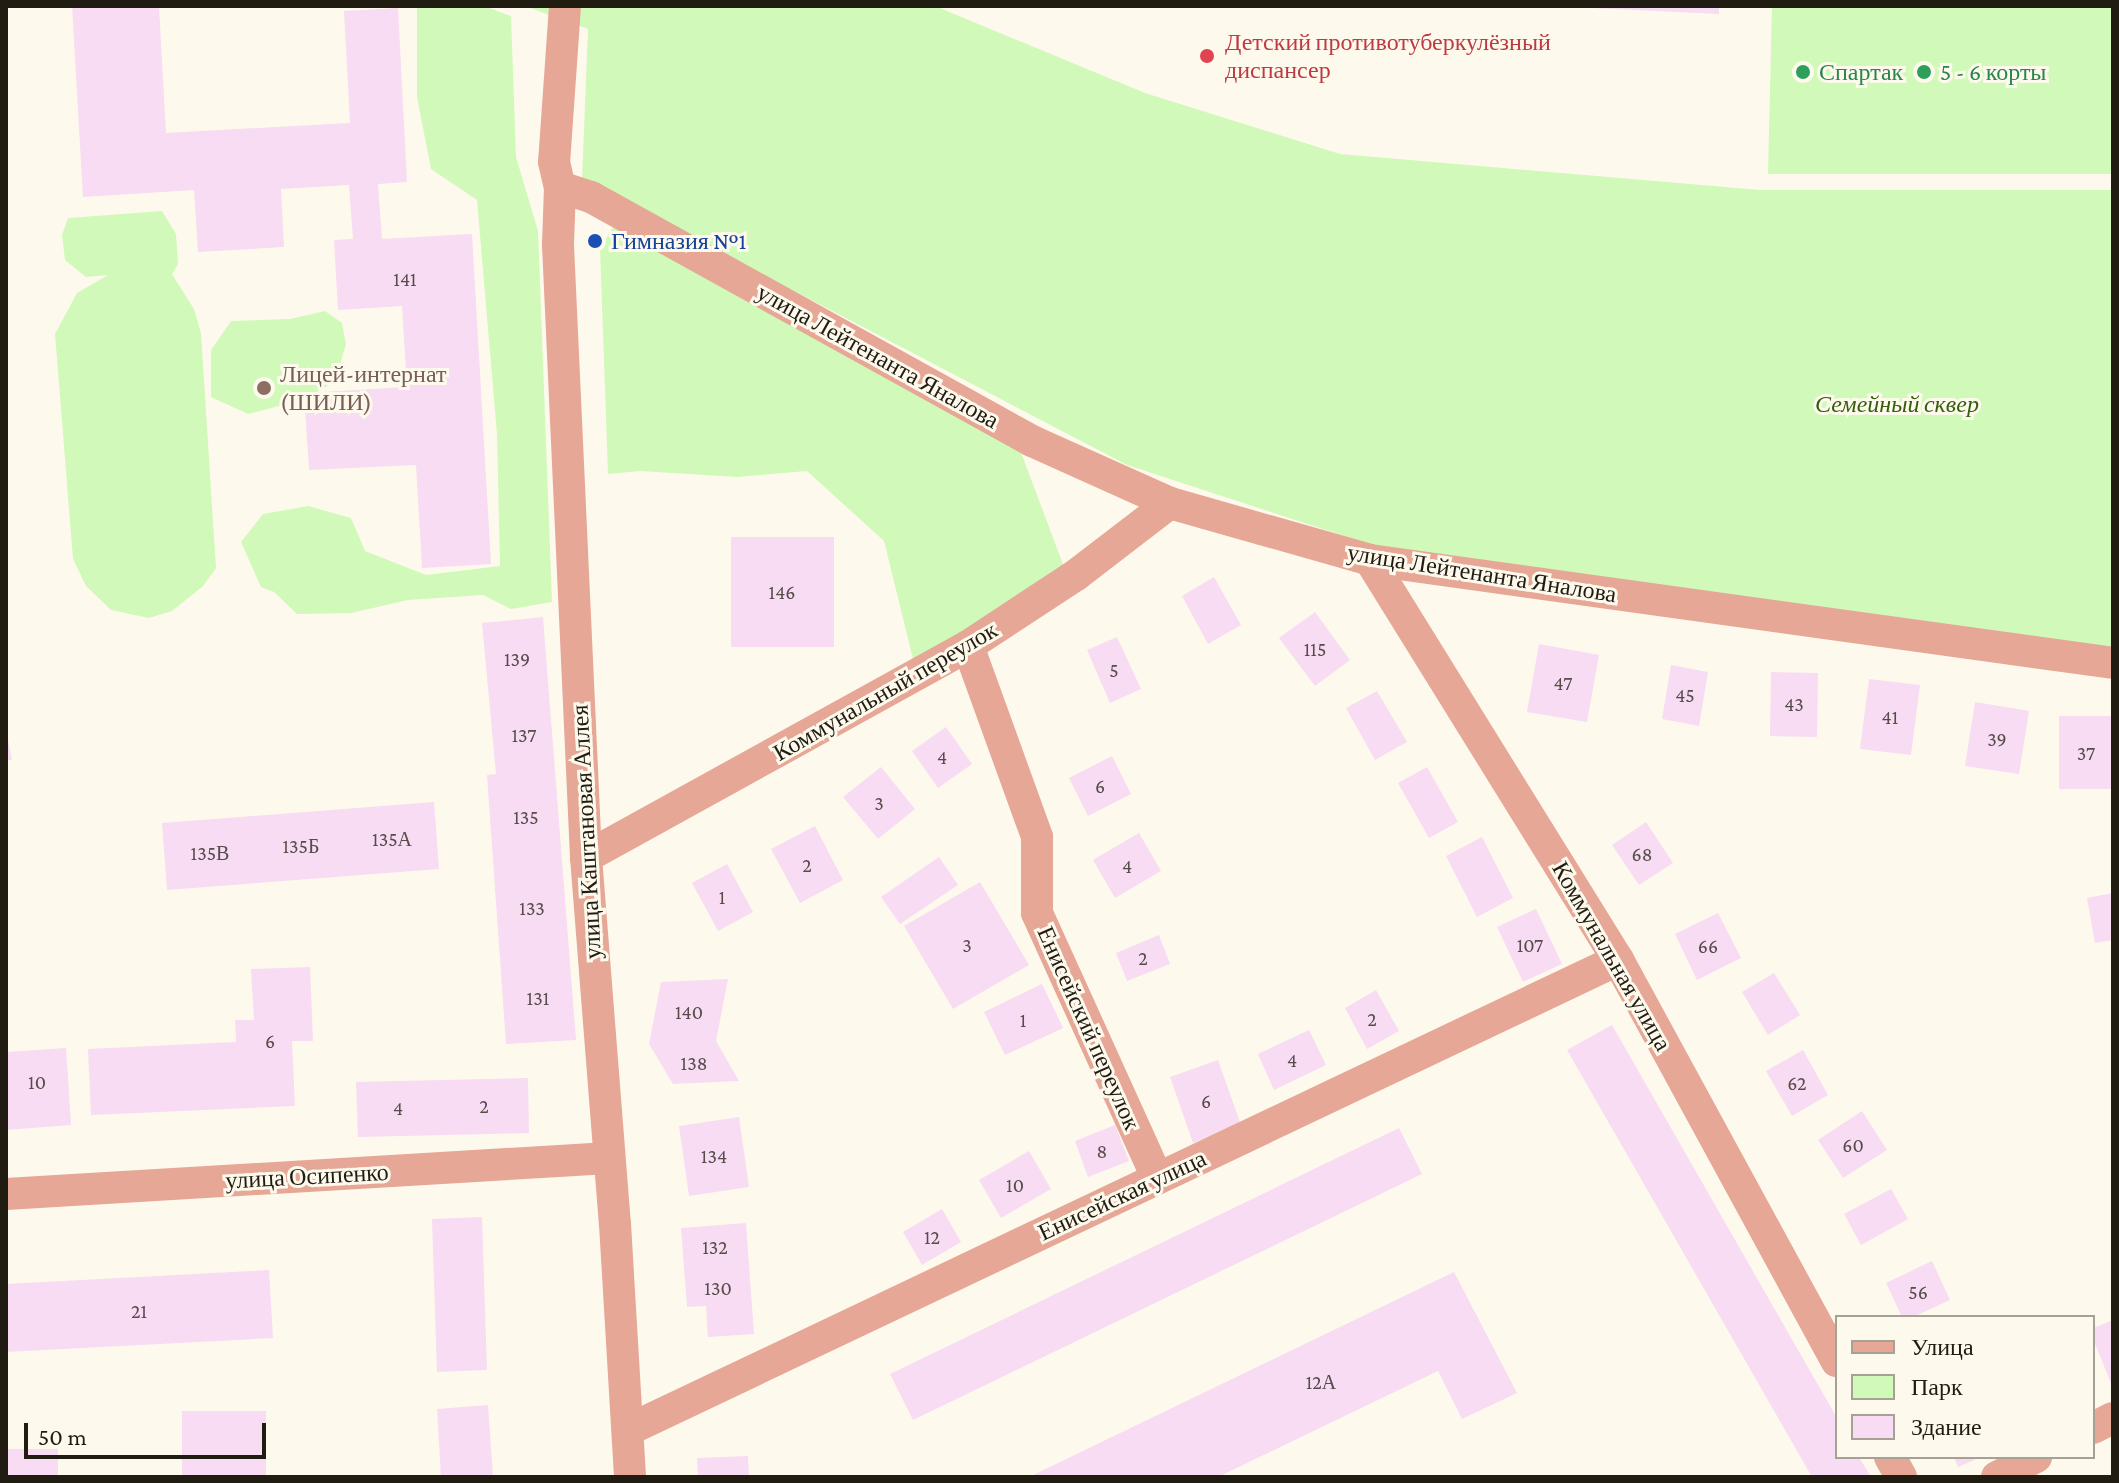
<!DOCTYPE html>
<meta charset="utf-8">
<style>
body{margin:0}
#map{position:relative;width:2119px;height:1483px;overflow:hidden;background:#fef9ed;font-family:"Crimson Pro",serif}
div>[style]{position:absolute}
.green>*{inset:0;background:#d1f9b9}
.building>*{inset:0;background:#f7dcf3}
.minor>*{height:32px;margin:-16px;padding:0 16px;transform-origin:16px;border-radius:16px;background:#e6a796}
.dots>*{width:22px;height:22px;translate:-50% -50%;box-sizing:border-box;border:4px solid #fef9ed;border-radius:50%}
span{translate:-50% -50%;white-space:nowrap;text-align:center;line-height:1.15;-webkit-text-stroke:6px #fef9ed;paint-order:stroke}
.number-label{font-size:20px;color:#564c4a}
.number-label span{-webkit-text-stroke-width:0}
.health-label{font-size:24px;color:#be3a42}
.left{translate:0 -50%;text-align:left}
.leisure-label{font-size:24px;color:#27864d}
.transit-label{font-size:24px;color:#164399}
.street-label{font-size:24px;color:#211c11}
.education-label{font-size:24px;color:#785e54}
.park-label{font-size:24px;color:#345d0c;font-style:italic}
.frame{position:absolute;inset:0;border:8px solid #211c11;pointer-events:none}
.legend{position:absolute;left:1835px;top:1315px;width:260px;height:144px;box-sizing:border-box;background:#fef9ed;border:2px solid #a6a195;margin:0;padding:10px 14px;list-style:none;font-size:24px;color:#211c11}
.legend li{display:flex;align-items:center;gap:16px;height:40px}
.legend b{width:40px;border:2px solid #a6a195}
.scale{position:absolute;left:24px;top:1423px;width:242px;height:36px;box-sizing:border-box;border:4px solid #211c11;border-top:0;padding-left:10px;font-size:24px;line-height:28px;white-space:nowrap;color:#211c11;-webkit-text-stroke:6px #fef9ed;paint-order:stroke}
</style>
<div id="map">
<div class="green">
<div style="clip-path:polygon(417px 6px,484px 6px,511px 16px,516px 157px,538px 231px,552px 602px,511px 609px,483px 595px,408px 600px,351px 613px,297px 614px,274px 592px,261px 587px,241px 542px,263px 514px,308px 506px,351px 518px,365px 551px,426px 575px,500px 566px,497px 434px,477px 200px,431px 169px,417px 97px)"></div>
<div style="clip-path:polygon(525px 6px,935px 6px,1145px 93px,1340px 154px,1760px 190px,2113px 190px,2113px 649px,1372px 545px,1127px 465px,582px 180px,588px 29px)"></div>
<div style="clip-path:polygon(1772px 6px,2113px 6px,2113px 174px,1768px 174px)"></div>
<div style="clip-path:polygon(162px 211px,176px 234px,178px 264px,172px 274px,194px 309px,201px 333px,216px 568px,203px 586px,172px 611px,149px 618px,111px 610px,86px 586px,73px 559px,55px 334px,77px 293px,108px 275px,86px 277px,65px 260px,62px 235px,68px 218px)"></div>
<div style="clip-path:polygon(613px 227px,1019px 447px,1064px 567px,914px 663px,884px 541px,807px 471px,737px 477px,640px 471px,608px 474px,600px 249px)"></div>
<div style="clip-path:polygon(325px 311px,342px 323px,346px 344px,335px 381px,305px 399px,248px 414px,211px 397px,211px 350px,231px 321px,290px 319px)"></div>
</div>
<div class="building">
<div style="clip-path:polygon(72px 6px,159px 6px,166px 133px,350px 123px,344px 11px,398px 8px,407px 182px,378px 184px,382px 239px,472px 234px,491px 564px,422px 568px,416px 465px,309px 470px,304px 393px,407px 387px,402px 306px,338px 310px,334px 240px,353px 239px,349px 185px,281px 189px,284px 247px,198px 252px,194px 190px,83px 197px)"></div>
<div style="clip-path:polygon(1549px 6px,1719px 6px,1719px 14px)"></div>
<div style="clip-path:polygon(731px 537px,834px 537px,834px 647px,731px 647px)"></div>
<div style="clip-path:polygon(1214px 577px,1241px 625px,1208px 644px,1182px 596px)"></div>
<div style="clip-path:polygon(1315px 612px,1350px 660px,1315px 686px,1279px 638px)"></div>
<div style="clip-path:polygon(543px 617px,576px 1040px,506px 1044px,487px 775px,496px 774px,482px 623px)"></div>
<div style="clip-path:polygon(1117px 637px,1141px 689px,1110px 703px,1087px 650px)"></div>
<div style="clip-path:polygon(1539px 644px,1599px 655px,1587px 722px,1527px 712px)"></div>
<div style="clip-path:polygon(1671px 665px,1708px 672px,1699px 726px,1662px 719px)"></div>
<div style="clip-path:polygon(1771px 672px,1818px 673px,1817px 737px,1770px 736px)"></div>
<div style="clip-path:polygon(1869px 679px,1920px 685px,1911px 755px,1860px 749px)"></div>
<div style="clip-path:polygon(1377px 691px,1407px 742px,1375px 760px,1346px 708px)"></div>
<div style="clip-path:polygon(1975px 702px,2029px 711px,2019px 774px,1965px 766px)"></div>
<div style="clip-path:polygon(2059px 716px,2113px 716px,2113px 789px,2059px 789px)"></div>
<div style="clip-path:polygon(946px 727px,972px 764px,938px 788px,912px 751px)"></div>
<div style="clip-path:polygon(6px 730px,12px 760px,6px 760px)"></div>
<div style="clip-path:polygon(1112px 756px,1131px 794px,1088px 816px,1069px 778px)"></div>
<div style="clip-path:polygon(881px 767px,915px 809px,878px 839px,843px 797px)"></div>
<div style="clip-path:polygon(1427px 767px,1458px 822px,1429px 838px,1398px 783px)"></div>
<div style="clip-path:polygon(434px 802px,439px 869px,167px 890px,162px 823px)"></div>
<div style="clip-path:polygon(1646px 822px,1673px 863px,1639px 885px,1612px 845px)"></div>
<div style="clip-path:polygon(815px 826px,843px 880px,800px 903px,771px 849px)"></div>
<div style="clip-path:polygon(1139px 833px,1161px 871px,1115px 898px,1093px 860px)"></div>
<div style="clip-path:polygon(1482px 837px,1513px 898px,1477px 917px,1446px 856px)"></div>
<div style="clip-path:polygon(939px 857px,958px 885px,900px 924px,881px 897px)"></div>
<div style="clip-path:polygon(727px 864px,753px 912px,718px 931px,692px 883px)"></div>
<div style="clip-path:polygon(980px 882px,1029px 965px,953px 1009px,904px 926px)"></div>
<div style="clip-path:polygon(2113px 893px,2113px 940px,2095px 943px,2087px 898px)"></div>
<div style="clip-path:polygon(1536px 909px,1562px 964px,1523px 982px,1497px 927px)"></div>
<div style="clip-path:polygon(1718px 913px,1741px 958px,1697px 980px,1675px 934px)"></div>
<div style="clip-path:polygon(1159px 935px,1170px 964px,1127px 981px,1116px 953px)"></div>
<div style="clip-path:polygon(310px 967px,313px 1041px,292px 1041px,295px 1106px,91px 1115px,88px 1049px,236px 1042px,235px 1020px,254px 1020px,251px 969px)"></div>
<div style="clip-path:polygon(1774px 973px,1800px 1015px,1768px 1035px,1742px 992px)"></div>
<div style="clip-path:polygon(728px 979px,716px 1041px,739px 1081px,673px 1084px,649px 1044px,661px 982px)"></div>
<div style="clip-path:polygon(1042px 984px,1063px 1028px,1005px 1055px,984px 1012px)"></div>
<div style="clip-path:polygon(1376px 990px,1399px 1031px,1367px 1049px,1345px 1008px)"></div>
<div style="clip-path:polygon(1612px 1025px,1837px 1418px,1837px 1457px,1859px 1457px,1871px 1477px,1812px 1477px,1567px 1050px)"></div>
<div style="clip-path:polygon(1309px 1030px,1326px 1065px,1274px 1090px,1258px 1054px)"></div>
<div style="clip-path:polygon(66px 1048px,71px 1125px,6px 1130px,6px 1052px)"></div>
<div style="clip-path:polygon(1803px 1050px,1828px 1095px,1792px 1116px,1766px 1071px)"></div>
<div style="clip-path:polygon(1218px 1060px,1241px 1125px,1193px 1143px,1170px 1077px)"></div>
<div style="clip-path:polygon(528px 1078px,529px 1133px,358px 1137px,356px 1082px)"></div>
<div style="clip-path:polygon(1862px 1111px,1887px 1150px,1843px 1178px,1818px 1140px)"></div>
<div style="clip-path:polygon(739px 1117px,749px 1187px,689px 1196px,679px 1126px)"></div>
<div style="clip-path:polygon(1115px 1125px,1129px 1161px,1088px 1177px,1075px 1141px)"></div>
<div style="clip-path:polygon(1399px 1128px,1422px 1174px,913px 1420px,890px 1374px)"></div>
<div style="clip-path:polygon(1029px 1151px,1051px 1189px,1001px 1218px,979px 1180px)"></div>
<div style="clip-path:polygon(1891px 1189px,1908px 1219px,1861px 1245px,1844px 1214px)"></div>
<div style="clip-path:polygon(942px 1209px,961px 1242px,922px 1265px,903px 1232px)"></div>
<div style="clip-path:polygon(482px 1217px,487px 1370px,437px 1372px,432px 1219px)"></div>
<div style="clip-path:polygon(746px 1223px,754px 1334px,708px 1337px,706px 1306px,687px 1307px,681px 1228px)"></div>
<div style="clip-path:polygon(1932px 1261px,1950px 1300px,1913px 1317px,1902px 1317px,1886px 1283px)"></div>
<div style="clip-path:polygon(269px 1270px,273px 1338px,6px 1352px,6px 1284px)"></div>
<div style="clip-path:polygon(1454px 1272px,1517px 1393px,1462px 1419px,1438px 1371px,1218px 1477px,1029px 1477px)"></div>
<div style="clip-path:polygon(2113px 1320px,2113px 1388px,2093px 1339px,2093px 1328px)"></div>
<div style="clip-path:polygon(488px 1405px,493px 1477px,441px 1477px,437px 1409px)"></div>
<div style="clip-path:polygon(182px 1411px,266px 1411px,266px 1477px,182px 1477px)"></div>
<div style="clip-path:polygon(6px 1449px,58px 1449px,58px 1477px,6px 1477px)"></div>
<div style="clip-path:polygon(748px 1456px,749px 1477px,698px 1477px,697px 1458px)"></div>
<div style="clip-path:polygon(1954px 1457px,1981px 1457px,1958px 1467px)"></div>
</div>
<div class="minor">
<div style="left:565px;top:6px;width:156px;rotate:94deg"></div>
<div style="left:554px;top:162px;width:26px;rotate:77deg"></div>
<div style="left:560px;top:187px;width:58px;rotate:92deg"></div>
<div style="left:558px;top:245px;width:613px;rotate:87.38deg"></div>
<div style="left:586px;top:857px;width:368px;rotate:85.5deg"></div>
<div style="left:615px;top:1224px;width:253px;rotate:86.6deg"></div>
<div style="left:560px;top:187px;width:33px;rotate:18deg"></div>
<div style="left:591px;top:197px;width:504px;rotate:28.96deg"></div>
<div style="left:1032px;top:441px;width:151px;rotate:24.2deg"></div>
<div style="left:1170px;top:503px;width:208px;rotate:15.9deg"></div>
<div style="left:1370px;top:560px;width:750px;rotate:7.89deg"></div>
<div style="left:1370px;top:560px;width:471px;rotate:58.2deg"></div>
<div style="left:1618px;top:960px;width:457px;rotate:61.4deg"></div>
<div style="left:968px;top:646px;width:203px;rotate:70.1deg"></div>
<div style="left:1037px;top:837px;width:76px;rotate:90deg"></div>
<div style="left:1037px;top:913px;width:291px;rotate:65.6deg"></div>
<div style="left:586px;top:857px;width:436px;rotate:-28.9deg"></div>
<div style="left:968px;top:646px;width:129px;rotate:-33.3deg"></div>
<div style="left:1076px;top:575px;width:118px;rotate:-37.5deg"></div>
<div style="left:6px;top:1194px;width:604px;rotate:-3.42deg"></div>
<div style="left:2093px;top:1428px;width:22px;rotate:-27deg"></div>
<div style="left:628px;top:1430px;width:1096px;rotate:-25.4deg"></div>
<div style="left:1890px;top:1457px;width:23px;rotate:61deg"></div>
<div style="left:1997px;top:1477px;width:44px;rotate:-27.1deg"></div>
</div>
<div class="dots">
<div style="left:1207px;top:56px;background:#e0444e"></div>
<div style="left:1803px;top:72px;background:#2e9e5b"></div>
<div style="left:1924px;top:72px;background:#2e9e5b"></div>
<div style="left:595px;top:241px;background:#1a4fb4"></div>
<div style="left:264px;top:388px;background:#8d6e63"></div>
</div>
<div class="number-label">
<span style="left:405px;top:279px">141</span>
<span style="left:782px;top:592px">146</span>
<span style="left:1315px;top:649px">115</span>
<span style="left:517px;top:659px">139</span>
<span style="left:1114px;top:670px">5</span>
<span style="left:1563px;top:683px">47</span>
<span style="left:1685px;top:695px">45</span>
<span style="left:1794px;top:704px">43</span>
<span style="left:1890px;top:717px">41</span>
<span style="left:524px;top:735px">137</span>
<span style="left:1997px;top:739px">39</span>
<span style="left:2086px;top:753px">37</span>
<span style="left:942px;top:757px">4</span>
<span style="left:1100px;top:786px">6</span>
<span style="left:879px;top:803px">3</span>
<span style="left:526px;top:817px">135</span>
<span style="left:392px;top:839px">135А</span>
<span style="left:301px;top:846px">135Б</span>
<span style="left:210px;top:853px">135В</span>
<span style="left:1642px;top:854px">68</span>
<span style="left:807px;top:865px">2</span>
<span style="left:1127px;top:866px">4</span>
<span style="left:722px;top:897px">1</span>
<span style="left:532px;top:908px">133</span>
<span style="left:967px;top:945px">3</span>
<span style="left:1530px;top:945px">107</span>
<span style="left:1708px;top:946px">66</span>
<span style="left:1143px;top:958px">2</span>
<span style="left:538px;top:998px">131</span>
<span style="left:689px;top:1012px">140</span>
<span style="left:1372px;top:1019px">2</span>
<span style="left:1023px;top:1020px">1</span>
<span style="left:270px;top:1041px">6</span>
<span style="left:1292px;top:1060px">4</span>
<span style="left:694px;top:1063px">138</span>
<span style="left:37px;top:1082px">10</span>
<span style="left:1797px;top:1083px">62</span>
<span style="left:1206px;top:1101px">6</span>
<span style="left:484px;top:1106px">2</span>
<span style="left:398px;top:1108px">4</span>
<span style="left:1853px;top:1145px">60</span>
<span style="left:1102px;top:1151px">8</span>
<span style="left:714px;top:1156px">134</span>
<span style="left:1015px;top:1185px">10</span>
<span style="left:932px;top:1237px">12</span>
<span style="left:715px;top:1247px">132</span>
<span style="left:718px;top:1288px">130</span>
<span style="left:1918px;top:1292px">56</span>
<span style="left:139px;top:1311px">21</span>
<span style="left:1321px;top:1382px">12А</span>
</div>
<div class="health-label">
<span class="left" style="left:1225px;top:56px">Детский противотуберкулёзный<br>диспансер</span>
</div>
<div class="leisure-label">
<span class="left" style="left:1819px;top:72px">Спартак</span>
<span class="left" style="left:1940px;top:72px">5 - 6 корты</span>
</div>
<div class="transit-label">
<span class="left" style="left:611px;top:241px">Гимназия №1</span>
</div>
<div class="street-label">
<span style="left:878px;top:356px;rotate:29deg">улица Лейтенанта Яналова</span>
<span style="left:1482px;top:573px;rotate:9deg">улица Лейтенанта Яналова</span>
<span style="left:885px;top:691px;rotate:-30deg">Коммунальный переулок</span>
<span style="left:586px;top:832px;rotate:-93deg">улица Каштановая Аллея</span>
<span style="left:1612px;top:956px;rotate:60deg">Коммунальная улица</span>
<span style="left:1089px;top:1028px;rotate:66deg">Енисейский переулок</span>
<span style="left:307px;top:1176px;rotate:-3deg">улица Осипенко</span>
<span style="left:1122px;top:1195px;rotate:-25deg">Енисейская улица</span>
</div>
<div class="education-label">
<span class="left" style="left:280px;top:388px">Лицей-интернат<br>(ШИЛИ)</span>
</div>
<div class="park-label">
<span style="left:1897px;top:404px">Семейный сквер</span>
</div>
<div class="frame"></div>
<ul class="legend">
<li><b style="height:10px;background:#e6a796"></b>Улица</li>
<li><b style="height:22px;background:#d1f9b9"></b>Парк</li>
<li><b style="height:22px;background:#f7dcf3"></b>Здание</li>
</ul>
<div class="scale">50 m</div>
</div>
